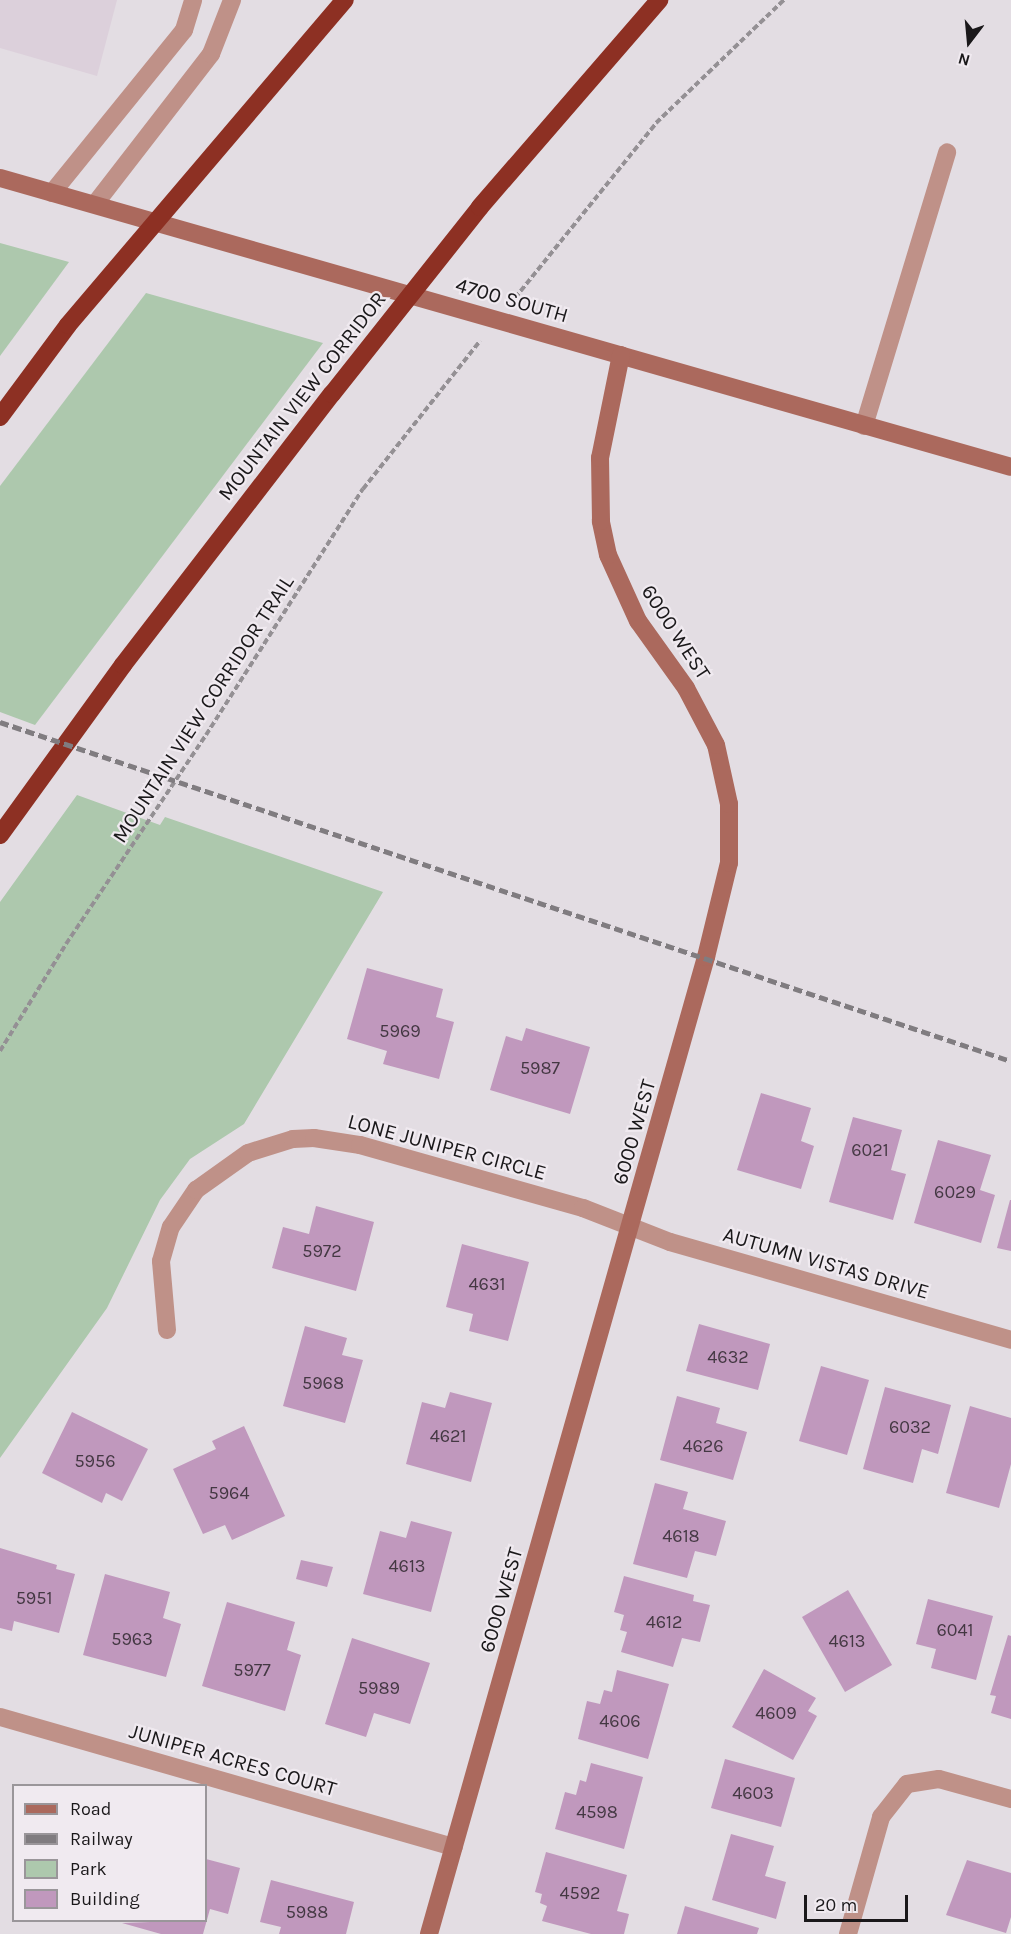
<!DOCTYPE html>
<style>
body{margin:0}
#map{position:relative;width:1011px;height:1934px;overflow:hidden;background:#e3dde3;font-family:Karla,sans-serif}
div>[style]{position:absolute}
.built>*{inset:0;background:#dcd0db}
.green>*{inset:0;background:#adc8ad}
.building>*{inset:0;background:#c098bd}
.path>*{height:4px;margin-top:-2px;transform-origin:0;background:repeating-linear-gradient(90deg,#949094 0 6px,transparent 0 9px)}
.lane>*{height:18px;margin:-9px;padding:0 9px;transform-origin:9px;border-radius:9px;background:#bf9188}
.street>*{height:18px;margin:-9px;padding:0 9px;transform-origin:9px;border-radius:9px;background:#bf9188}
.secondary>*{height:18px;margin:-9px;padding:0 9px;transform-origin:9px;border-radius:9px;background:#ab695d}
.highway>*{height:18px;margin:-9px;padding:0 9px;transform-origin:9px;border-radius:9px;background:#8d3023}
.rail>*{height:4.5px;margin-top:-2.25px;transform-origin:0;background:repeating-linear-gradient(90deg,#807c80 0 9px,transparent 0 13.5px)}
span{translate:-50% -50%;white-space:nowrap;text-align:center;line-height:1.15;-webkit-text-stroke:4.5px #f0eaf0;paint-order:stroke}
.number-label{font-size:18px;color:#443843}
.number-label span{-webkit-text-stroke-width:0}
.street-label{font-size:21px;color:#1a181a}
.legend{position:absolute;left:12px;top:1784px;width:195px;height:138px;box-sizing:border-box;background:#f0eaf0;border:2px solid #9a969a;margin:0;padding:8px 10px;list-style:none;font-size:18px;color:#1a181a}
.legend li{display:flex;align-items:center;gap:12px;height:30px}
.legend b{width:30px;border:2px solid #9a969a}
.north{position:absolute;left:939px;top:12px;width:60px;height:60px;-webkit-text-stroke:4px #f0eaf0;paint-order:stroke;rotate:196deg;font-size:16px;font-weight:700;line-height:24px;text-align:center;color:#1a181a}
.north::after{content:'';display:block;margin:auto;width:21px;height:27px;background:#1a181a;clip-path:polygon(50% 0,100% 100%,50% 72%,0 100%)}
.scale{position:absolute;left:804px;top:1895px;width:104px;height:27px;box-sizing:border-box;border:3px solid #1a181a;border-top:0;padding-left:8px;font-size:18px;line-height:21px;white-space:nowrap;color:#1a181a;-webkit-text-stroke:4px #f0eaf0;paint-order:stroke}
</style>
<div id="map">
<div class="built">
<div style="clip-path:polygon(0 0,117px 0,97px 76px,0 48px)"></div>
</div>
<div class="green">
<div style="clip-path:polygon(0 243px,69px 262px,0 356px)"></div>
<div style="clip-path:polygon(146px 293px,323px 343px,35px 725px,0 712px,0 486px)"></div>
<div style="clip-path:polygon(77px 795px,160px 825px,165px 817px,383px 892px,244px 1124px,190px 1159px,160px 1200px,107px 1308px,0 1458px,0 902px)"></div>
</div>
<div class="building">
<div style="clip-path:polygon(367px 968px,443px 989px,436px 1017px,454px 1022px,439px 1079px,383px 1064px,387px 1051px,347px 1039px)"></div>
<div style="clip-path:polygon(526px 1028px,590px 1047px,570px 1114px,490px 1090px,506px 1036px,522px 1041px)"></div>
<div style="clip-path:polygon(761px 1093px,811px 1108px,801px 1141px,814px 1146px,801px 1189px,737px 1170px)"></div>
<div style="clip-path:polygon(853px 1117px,902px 1130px,891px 1170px,906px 1174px,893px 1220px,829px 1202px)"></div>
<div style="clip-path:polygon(938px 1140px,991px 1155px,980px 1190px,995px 1195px,981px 1243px,914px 1223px)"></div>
<div style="clip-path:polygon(1010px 1200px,1011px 1200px,1011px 1251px,997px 1248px)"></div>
<div style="clip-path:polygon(316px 1206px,374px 1222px,356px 1291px,272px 1268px,283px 1227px,309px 1234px)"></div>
<div style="clip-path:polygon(462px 1244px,529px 1262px,508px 1341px,469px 1331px,473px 1314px,446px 1307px)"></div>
<div style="clip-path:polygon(699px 1324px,770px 1344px,758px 1390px,686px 1371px)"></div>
<div style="clip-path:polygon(305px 1326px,347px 1338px,342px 1355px,363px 1360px,345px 1423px,283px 1406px)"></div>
<div style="clip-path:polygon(821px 1366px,869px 1380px,847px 1455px,799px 1441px)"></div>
<div style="clip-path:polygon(885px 1387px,951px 1405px,938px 1454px,922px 1449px,913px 1483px,863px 1469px)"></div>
<div style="clip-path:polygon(450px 1392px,492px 1403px,471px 1482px,406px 1464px,422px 1402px,445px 1408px)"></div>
<div style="clip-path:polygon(677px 1396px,720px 1408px,716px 1423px,747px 1432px,733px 1480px,660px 1460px)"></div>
<div style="clip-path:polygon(970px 1406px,1011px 1418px,1011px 1464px,999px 1508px,946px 1493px)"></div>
<div style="clip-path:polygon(72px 1412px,148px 1449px,122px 1501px,106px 1493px,102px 1503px,42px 1473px)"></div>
<div style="clip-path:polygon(244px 1426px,285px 1516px,232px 1540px,225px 1525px,203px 1534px,173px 1469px,216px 1449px,212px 1441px)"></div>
<div style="clip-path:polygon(655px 1483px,688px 1492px,683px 1509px,726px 1521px,716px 1556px,695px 1551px,687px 1578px,633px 1564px)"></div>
<div style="clip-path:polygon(411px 1521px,452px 1532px,431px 1612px,363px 1594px,380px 1531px,406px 1538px)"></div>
<div style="clip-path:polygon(0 1548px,57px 1565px,56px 1569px,75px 1574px,59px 1633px,14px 1621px,12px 1631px,0 1628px)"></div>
<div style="clip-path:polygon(301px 1560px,333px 1567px,327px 1587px,296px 1579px)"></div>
<div style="clip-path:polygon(105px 1574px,170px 1592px,163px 1618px,181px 1624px,166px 1677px,83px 1655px)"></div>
<div style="clip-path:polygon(624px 1576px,694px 1595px,693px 1601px,710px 1605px,700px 1642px,682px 1638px,673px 1667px,621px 1652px,627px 1632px,620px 1630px,624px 1615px,614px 1612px)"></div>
<div style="clip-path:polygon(848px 1590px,892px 1665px,845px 1692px,802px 1617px)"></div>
<div style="clip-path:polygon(928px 1599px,993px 1616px,976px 1680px,931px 1668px,936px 1649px,916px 1644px)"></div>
<div style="clip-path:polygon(227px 1602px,295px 1622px,287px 1650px,301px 1655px,285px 1711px,202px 1686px)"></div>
<div style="clip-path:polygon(1008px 1635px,1011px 1636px,1011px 1719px,991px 1713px,996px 1696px,990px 1695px)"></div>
<div style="clip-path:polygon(352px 1638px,430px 1663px,410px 1724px,374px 1713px,366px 1737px,325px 1724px)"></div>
<div style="clip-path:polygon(764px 1669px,816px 1698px,808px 1711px,817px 1716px,793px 1760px,732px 1727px)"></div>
<div style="clip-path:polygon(617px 1670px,669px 1684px,648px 1759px,578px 1739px,587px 1701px,600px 1704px,604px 1690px,612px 1692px)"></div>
<div style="clip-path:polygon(725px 1759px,795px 1778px,781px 1827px,711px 1808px)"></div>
<div style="clip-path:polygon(591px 1763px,643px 1777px,624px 1849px,555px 1829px,565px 1792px,576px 1795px,580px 1780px,586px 1782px)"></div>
<div style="clip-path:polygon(731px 1834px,774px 1846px,765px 1876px,786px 1882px,776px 1919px,712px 1900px)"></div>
<div style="clip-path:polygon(546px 1852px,627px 1875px,617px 1911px,629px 1914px,624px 1934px,591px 1934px,542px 1921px,547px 1906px,540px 1903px,542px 1894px,535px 1892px)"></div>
<div style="clip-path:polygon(206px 1859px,240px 1868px,228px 1914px,210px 1909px,203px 1934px,161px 1934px,122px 1923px,206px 1920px)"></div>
<div style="clip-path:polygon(967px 1860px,1011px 1873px,1011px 1917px,1006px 1933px,946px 1915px)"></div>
<div style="clip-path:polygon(271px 1880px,354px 1902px,346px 1934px,279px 1934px,281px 1927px,260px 1922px)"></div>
<div style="clip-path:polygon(685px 1906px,759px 1928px,757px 1934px,677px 1934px)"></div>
</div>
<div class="path">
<div style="left:515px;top:298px;width:225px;rotate:-51.1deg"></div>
<div style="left:656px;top:123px;width:178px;rotate:-43.9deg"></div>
<div style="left:0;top:1051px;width:126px;rotate:-58.3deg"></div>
<div style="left:66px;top:944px;width:252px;rotate:-56.2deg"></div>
<div style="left:206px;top:735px;width:292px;rotate:-57.5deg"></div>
<div style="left:363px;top:489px;width:189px;rotate:-51.7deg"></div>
</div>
<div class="lane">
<div style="left:52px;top:193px;width:210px;rotate:-51deg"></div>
<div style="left:184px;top:30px;width:31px;rotate:-73deg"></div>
<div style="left:95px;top:204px;width:190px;rotate:-52.3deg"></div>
<div style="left:211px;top:54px;width:58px;rotate:-68.7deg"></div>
<div style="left:864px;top:426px;width:286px;rotate:-73.1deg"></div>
</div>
<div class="street">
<div style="left:167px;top:1330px;width:69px;rotate:-95deg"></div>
<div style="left:161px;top:1261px;width:35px;rotate:-74deg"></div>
<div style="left:171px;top:1227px;width:45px;rotate:-56deg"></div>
<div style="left:196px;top:1190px;width:64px;rotate:-35.4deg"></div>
<div style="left:248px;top:1153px;width:47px;rotate:-17.3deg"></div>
<div style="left:293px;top:1139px;width:21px;rotate:-3deg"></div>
<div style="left:314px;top:1138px;width:47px;rotate:8.7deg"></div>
<div style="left:360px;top:1145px;width:232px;rotate:15.8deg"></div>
<div style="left:583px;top:1208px;width:93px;rotate:21.3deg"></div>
<div style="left:670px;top:1242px;width:355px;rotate:16deg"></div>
<div style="left:0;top:1717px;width:472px;rotate:16deg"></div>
<div style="left:848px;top:1934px;width:122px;rotate:-74.2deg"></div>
<div style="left:881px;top:1817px;width:42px;rotate:-51.8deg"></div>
<div style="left:907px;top:1784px;width:32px;rotate:-9deg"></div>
<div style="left:939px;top:1779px;width:75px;rotate:15.5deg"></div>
</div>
<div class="secondary">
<div style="left:0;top:178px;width:1051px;rotate:15.95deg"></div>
<div style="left:429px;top:1934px;width:1016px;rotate:-74.17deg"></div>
<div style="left:706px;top:957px;width:97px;rotate:-76.3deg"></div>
<div style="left:729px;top:863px;width:59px;rotate:-90deg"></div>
<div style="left:729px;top:804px;width:60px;rotate:-102.4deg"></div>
<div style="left:716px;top:745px;width:64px;rotate:-117.8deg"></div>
<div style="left:686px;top:688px;width:82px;rotate:-125.6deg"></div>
<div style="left:638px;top:621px;width:72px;rotate:-114.4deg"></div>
<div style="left:608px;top:555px;width:35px;rotate:-102deg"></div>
<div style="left:601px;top:521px;width:63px;rotate:-90.9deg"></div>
<div style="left:600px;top:458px;width:105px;rotate:-78.5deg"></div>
</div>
<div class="highway">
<div style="left:0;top:417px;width:114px;rotate:-53.5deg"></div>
<div style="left:68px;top:325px;width:427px;rotate:-49.6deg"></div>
<div style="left:0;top:835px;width:210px;rotate:-54.1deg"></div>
<div style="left:123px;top:665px;width:342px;rotate:-52.4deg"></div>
<div style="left:332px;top:394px;width:238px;rotate:-51.6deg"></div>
<div style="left:480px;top:207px;width:274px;rotate:-49.1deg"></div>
</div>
<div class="rail">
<div style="left:0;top:722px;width:1066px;rotate:18.54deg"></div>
</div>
<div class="number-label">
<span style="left:400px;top:1031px">5969</span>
<span style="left:540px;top:1068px">5987</span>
<span style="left:870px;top:1150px">6021</span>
<span style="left:955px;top:1192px">6029</span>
<span style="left:322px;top:1251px">5972</span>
<span style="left:487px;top:1284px">4631</span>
<span style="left:728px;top:1357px">4632</span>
<span style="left:323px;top:1383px">5968</span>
<span style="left:910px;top:1427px">6032</span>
<span style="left:448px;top:1436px">4621</span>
<span style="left:703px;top:1446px">4626</span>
<span style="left:95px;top:1461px">5956</span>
<span style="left:229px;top:1493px">5964</span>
<span style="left:681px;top:1536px">4618</span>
<span style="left:407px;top:1566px">4613</span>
<span style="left:34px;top:1598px">5951</span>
<span style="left:664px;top:1622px">4612</span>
<span style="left:955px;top:1630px">6041</span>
<span style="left:132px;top:1639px">5963</span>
<span style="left:847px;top:1641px">4613</span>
<span style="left:252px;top:1670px">5977</span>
<span style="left:379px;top:1688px">5989</span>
<span style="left:776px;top:1713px">4609</span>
<span style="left:620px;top:1721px">4606</span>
<span style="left:753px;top:1793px">4603</span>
<span style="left:597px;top:1812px">4598</span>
<span style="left:580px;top:1893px">4592</span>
<span style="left:307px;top:1912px">5988</span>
</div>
<div class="street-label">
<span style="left:512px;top:300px;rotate:16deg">4700 SOUTH</span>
<span style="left:302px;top:396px;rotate:-52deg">MOUNTAIN VIEW CORRIDOR</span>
<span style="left:676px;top:632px;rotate:57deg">6000 WEST</span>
<span style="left:203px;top:709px;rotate:-57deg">MOUNTAIN VIEW CORRIDOR TRAIL</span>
<span style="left:634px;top:1132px;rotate:-74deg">6000 WEST</span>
<span style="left:447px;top:1147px;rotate:15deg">LONE JUNIPER CIRCLE</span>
<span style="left:826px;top:1263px;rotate:16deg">AUTUMN VISTAS DRIVE</span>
<span style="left:501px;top:1600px;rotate:-74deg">6000 WEST</span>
<span style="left:233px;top:1760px;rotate:16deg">JUNIPER ACRES COURT</span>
</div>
<ul class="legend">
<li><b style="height:8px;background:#ab695d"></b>Road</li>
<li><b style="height:8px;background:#807c80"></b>Railway</li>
<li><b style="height:16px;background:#adc8ad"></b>Park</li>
<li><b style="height:16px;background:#c098bd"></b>Building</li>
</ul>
<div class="north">N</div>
<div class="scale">20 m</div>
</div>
